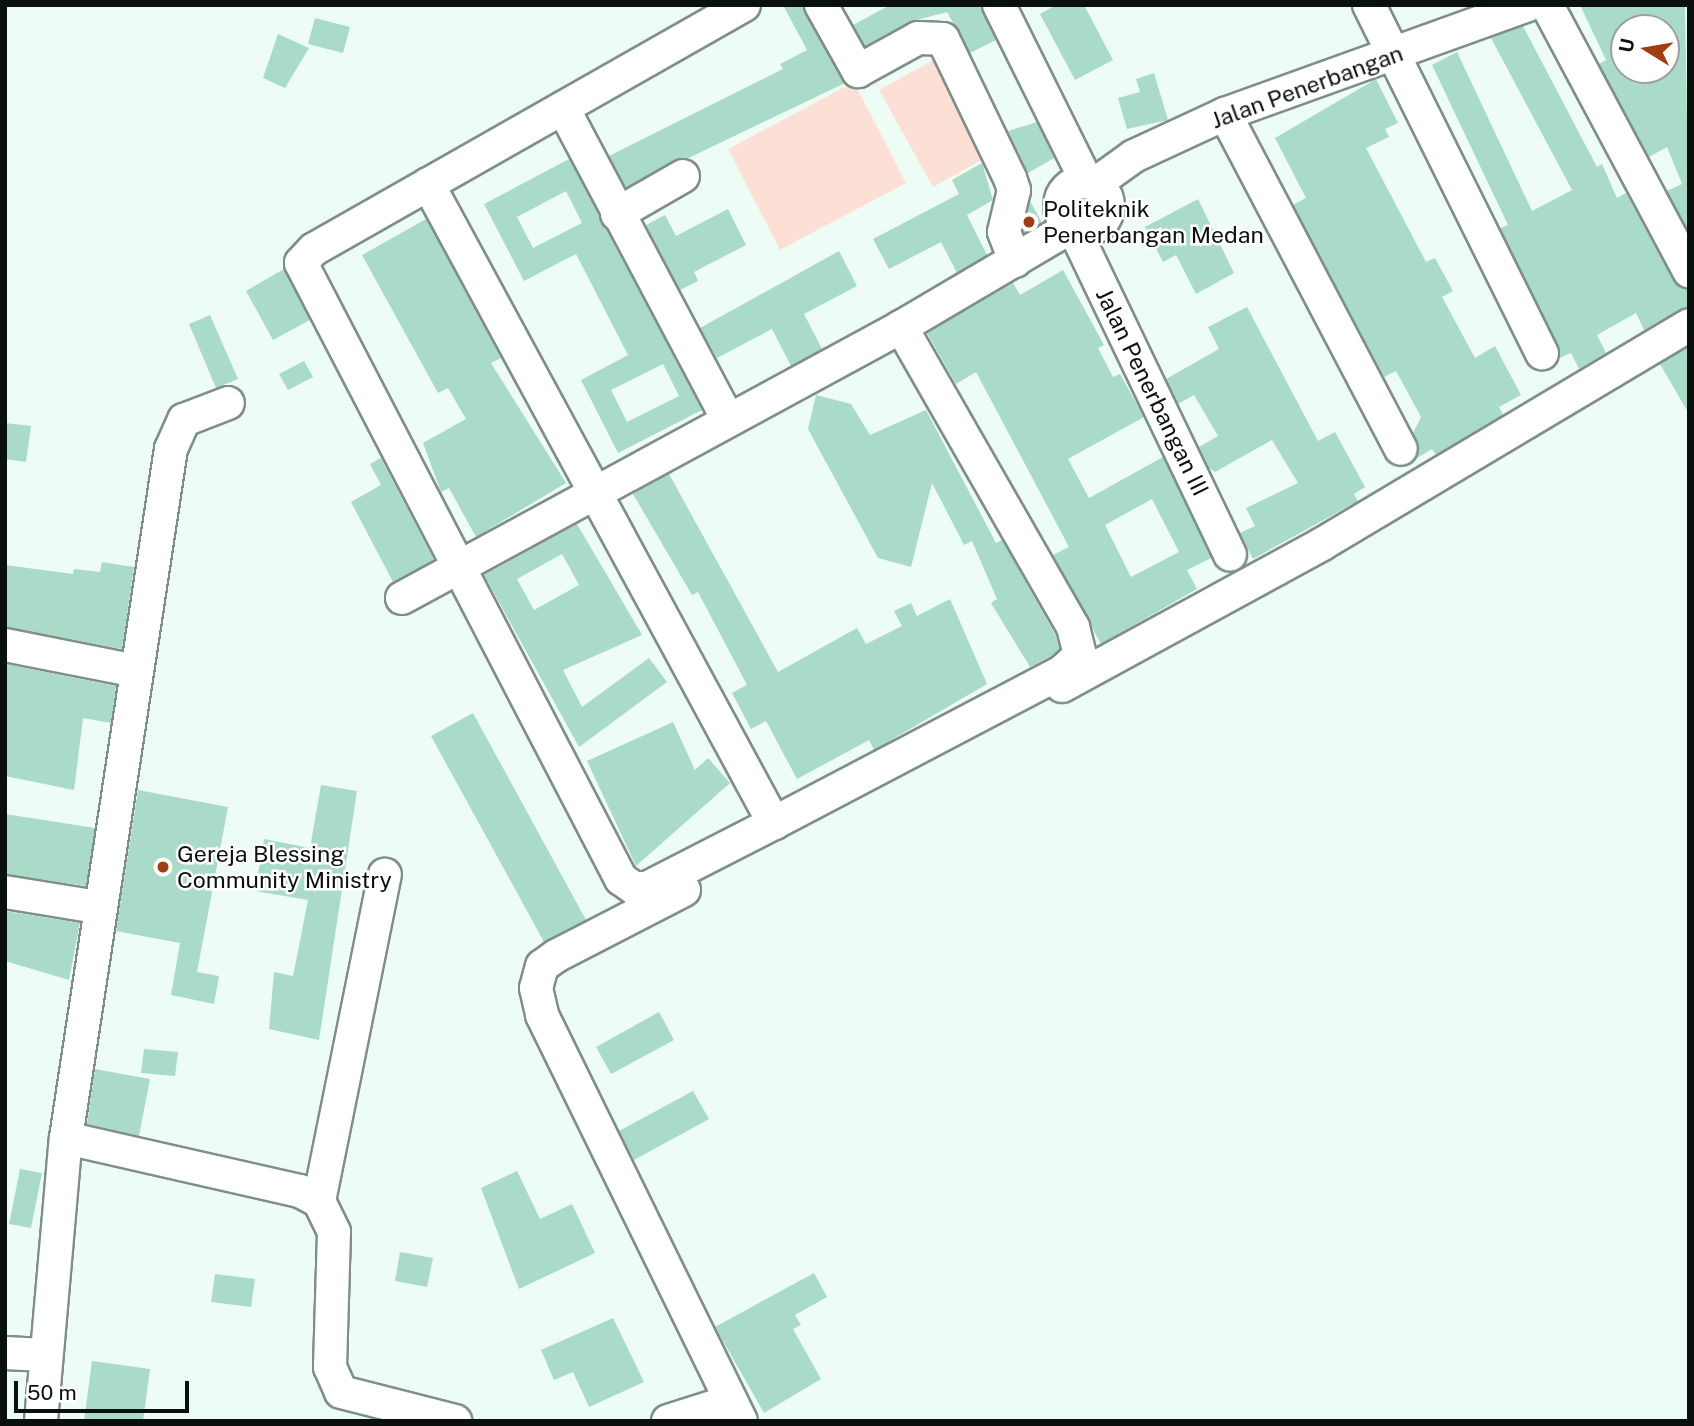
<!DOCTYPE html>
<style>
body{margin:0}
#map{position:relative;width:1694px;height:1426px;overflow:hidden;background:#edfdf6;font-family:"Public Sans",sans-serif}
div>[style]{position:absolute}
.green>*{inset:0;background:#fce0d6}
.building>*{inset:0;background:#a9dbc8}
.roads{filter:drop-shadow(2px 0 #808e89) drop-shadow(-2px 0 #808e89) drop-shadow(0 2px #808e89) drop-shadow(0 -2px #808e89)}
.minor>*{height:32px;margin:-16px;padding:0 16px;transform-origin:16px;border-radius:16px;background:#fff}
.minor>.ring{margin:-16px;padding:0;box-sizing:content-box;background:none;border:32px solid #fff;border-radius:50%}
.dots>*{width:19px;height:19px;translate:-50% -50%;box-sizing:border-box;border:4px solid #fff;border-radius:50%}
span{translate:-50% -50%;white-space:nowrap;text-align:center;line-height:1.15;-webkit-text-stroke:5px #fff;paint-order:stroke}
.street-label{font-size:23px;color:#0a100e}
.poi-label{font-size:23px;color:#0a100e}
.left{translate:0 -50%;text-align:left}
.frame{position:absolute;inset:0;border:7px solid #0a100e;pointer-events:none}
.north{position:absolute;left:1610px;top:14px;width:70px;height:70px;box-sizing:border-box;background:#fff;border:2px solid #9d9f9f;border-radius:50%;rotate:281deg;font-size:19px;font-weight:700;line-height:28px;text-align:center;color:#0a100e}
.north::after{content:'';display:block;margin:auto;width:24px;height:32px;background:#a23c14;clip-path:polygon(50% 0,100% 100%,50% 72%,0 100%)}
.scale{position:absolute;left:14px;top:1381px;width:175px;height:32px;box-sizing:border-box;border:4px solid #0a100e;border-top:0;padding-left:9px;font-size:21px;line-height:24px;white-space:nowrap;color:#0a100e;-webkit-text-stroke:5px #fff;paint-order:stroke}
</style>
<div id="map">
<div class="green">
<div style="clip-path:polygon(935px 59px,989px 156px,933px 187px,879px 90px)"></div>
<div style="clip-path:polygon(854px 82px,906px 183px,780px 250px,728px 149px)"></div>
</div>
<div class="building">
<div style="clip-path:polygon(783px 5px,803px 5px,845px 83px,626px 188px,609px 156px,783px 69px,780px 64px,807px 50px)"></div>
<div style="clip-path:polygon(890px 5px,981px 5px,996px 40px,970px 53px,947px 12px,909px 22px,865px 46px,853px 25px)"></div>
<div style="clip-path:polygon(1056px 5px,1084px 5px,1113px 60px,1075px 80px,1040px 14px)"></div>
<div style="clip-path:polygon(evenodd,1580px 5px,1685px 5px,1689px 232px,1667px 191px,1682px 184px,1667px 147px,1649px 157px,1599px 64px,1606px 60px,1580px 5px,1624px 28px,1666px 28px,1666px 70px,1624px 70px,1624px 28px)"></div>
<div style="clip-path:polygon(315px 18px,350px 27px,343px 53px,308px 44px)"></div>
<div style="clip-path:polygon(1523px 26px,1597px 167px,1602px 164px,1617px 198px,1626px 193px,1673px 280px,1689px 289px,1689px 307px,1644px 330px,1636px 313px,1597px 335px,1606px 353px,1579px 369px,1571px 353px,1559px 358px,1558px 345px,1500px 228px,1508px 225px,1432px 65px,1457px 52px,1532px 211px,1572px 190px,1491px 38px)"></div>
<div style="clip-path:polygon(278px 34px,309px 48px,285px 88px,263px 78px)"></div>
<div style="clip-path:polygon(1154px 73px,1168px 120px,1127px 129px,1118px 98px,1140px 92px,1136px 79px)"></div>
<div style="clip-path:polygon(1376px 79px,1398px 123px,1385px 129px,1389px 137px,1366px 148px,1426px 262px,1435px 258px,1453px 291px,1442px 297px,1475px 358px,1495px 346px,1521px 395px,1499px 407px,1503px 415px,1436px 455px,1432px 449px,1417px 458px,1413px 433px,1421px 417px,1396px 371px,1384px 377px,1293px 205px,1306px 198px,1275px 138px)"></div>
<div style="clip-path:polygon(1037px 122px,1054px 158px,1028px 173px,1008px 131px)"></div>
<div style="clip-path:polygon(evenodd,569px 159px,702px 410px,618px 453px,581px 380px,628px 355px,576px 254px,524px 281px,484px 204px,569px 159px,566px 191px,582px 223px,533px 248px,517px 217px,566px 191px,569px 159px,663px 364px,679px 396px,627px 422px,611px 390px,663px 364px)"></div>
<div style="clip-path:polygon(982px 163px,993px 200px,967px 215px,987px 255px,957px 273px,941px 242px,889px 269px,873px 239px,959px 194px,952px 180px)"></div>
<div style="clip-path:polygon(1198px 199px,1234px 273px,1196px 294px,1176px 255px,1163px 262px,1145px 227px)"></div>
<div style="clip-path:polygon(1030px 201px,1042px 223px,1024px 233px,1023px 231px)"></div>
<div style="clip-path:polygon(728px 209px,746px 245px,694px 272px,698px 281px,680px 290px,646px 225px,665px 215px,676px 236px)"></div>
<div style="clip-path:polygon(426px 219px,501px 358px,491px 363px,566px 483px,476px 537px,449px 488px,441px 492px,423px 443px,466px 419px,448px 388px,438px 393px,362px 255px)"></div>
<div style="clip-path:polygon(839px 251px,857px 286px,804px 314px,822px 349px,791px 366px,772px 329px,717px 358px,700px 328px)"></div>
<div style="clip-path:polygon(284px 269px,310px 320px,273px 340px,246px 291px)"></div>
<div style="clip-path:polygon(evenodd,1063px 270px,1104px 345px,1098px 348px,1113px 377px,1120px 374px,1144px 417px,1068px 459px,1089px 498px,1163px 457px,1211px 558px,1187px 570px,1197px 589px,1101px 644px,1053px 555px,1069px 547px,976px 372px,956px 384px,927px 333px,1013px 283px,1020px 295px,1063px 270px,1152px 499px,1179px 552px,1131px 577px,1105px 525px,1152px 499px)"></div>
<div style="clip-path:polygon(1247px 307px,1318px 441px,1335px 432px,1365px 487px,1354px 494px,1358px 501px,1253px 559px,1240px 533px,1255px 526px,1246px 508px,1298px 483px,1272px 440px,1215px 472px,1209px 468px,1199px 447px,1218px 436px,1194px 395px,1178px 404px,1166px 379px,1219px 349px,1208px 327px)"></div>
<div style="clip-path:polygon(210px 315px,238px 379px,216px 388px,189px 324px)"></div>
<div style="clip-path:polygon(1689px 347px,1689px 414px,1660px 364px)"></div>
<div style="clip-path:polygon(304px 361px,313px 377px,288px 390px,279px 374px)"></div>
<div style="clip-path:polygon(816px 395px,851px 404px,870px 435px,926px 410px,996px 543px,1002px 540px,1056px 636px,1060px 649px,1053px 655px,1030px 667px,991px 603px,997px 599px,972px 541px,964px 545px,932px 483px,911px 567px,878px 558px,808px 429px)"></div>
<div style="clip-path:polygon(5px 423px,31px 426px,26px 462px,5px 459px)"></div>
<div style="clip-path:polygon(381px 458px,434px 560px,393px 582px,351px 502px,381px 485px,370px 464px)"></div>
<div style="clip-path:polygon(669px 474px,778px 672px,857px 628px,866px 644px,902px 626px,894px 611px,911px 603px,917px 616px,950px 599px,987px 684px,874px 750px,869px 740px,797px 779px,766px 721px,751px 729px,732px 693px,747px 685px,698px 592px,692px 595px,633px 494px)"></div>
<div style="clip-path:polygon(evenodd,577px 524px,642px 635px,563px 670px,582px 707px,649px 658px,667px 682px,579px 747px,484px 575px,577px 524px,562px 554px,579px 585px,534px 610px,517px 579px,562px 554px)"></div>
<div style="clip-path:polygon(102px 562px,134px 567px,122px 649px,5px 627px,5px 565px,73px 574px,74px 569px,100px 572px)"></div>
<div style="clip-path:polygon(5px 664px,116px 686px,111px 723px,83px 718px,74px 790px,5px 776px)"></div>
<div style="clip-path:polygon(473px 713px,586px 920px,544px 942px,431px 736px)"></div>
<div style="clip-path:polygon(673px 722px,695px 770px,708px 758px,730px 783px,636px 866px,587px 761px)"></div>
<div style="clip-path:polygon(321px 785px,357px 791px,319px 1040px,269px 1029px,274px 972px,293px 976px,308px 900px,255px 891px,264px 839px,310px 848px)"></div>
<div style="clip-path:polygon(138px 790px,228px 807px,197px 972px,219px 976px,214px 1004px,171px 995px,180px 943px,116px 931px)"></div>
<div style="clip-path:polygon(5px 814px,95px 828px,86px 886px,5px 874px)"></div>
<div style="clip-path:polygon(5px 911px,80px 923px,69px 980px,5px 961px)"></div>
<div style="clip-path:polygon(659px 1012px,674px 1040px,611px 1074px,596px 1047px)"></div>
<div style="clip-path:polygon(144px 1049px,178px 1052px,175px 1076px,141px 1073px)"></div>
<div style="clip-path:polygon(95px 1069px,150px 1079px,139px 1136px,87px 1124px)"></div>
<div style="clip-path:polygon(693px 1091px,709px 1119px,634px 1160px,619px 1131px)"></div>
<div style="clip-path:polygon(20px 1169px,42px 1173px,31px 1228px,9px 1224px)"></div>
<div style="clip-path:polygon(517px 1171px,540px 1219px,572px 1204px,595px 1253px,519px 1289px,481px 1188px)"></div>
<div style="clip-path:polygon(400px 1252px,433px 1258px,427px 1287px,395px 1281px)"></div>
<div style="clip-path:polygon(814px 1273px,827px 1297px,795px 1315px,801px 1325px,793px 1329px,821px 1379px,764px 1413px,715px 1327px)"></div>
<div style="clip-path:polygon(215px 1274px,255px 1279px,251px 1307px,211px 1302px)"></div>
<div style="clip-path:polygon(613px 1318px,644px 1382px,589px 1407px,573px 1372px,554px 1380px,541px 1350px)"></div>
<div style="clip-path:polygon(92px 1361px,150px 1369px,143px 1421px,84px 1421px)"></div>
</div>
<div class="roads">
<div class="minor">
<div style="left:744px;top:5px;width:494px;rotate:150.4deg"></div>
<div style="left:314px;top:249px;width:19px;rotate:133deg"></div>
<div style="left:301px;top:263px;width:694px;rotate:62.55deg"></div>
<div style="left:621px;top:879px;width:16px;rotate:35deg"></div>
<div style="left:634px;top:888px;width:13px"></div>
<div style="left:647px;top:888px;width:143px;rotate:-27.1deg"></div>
<div style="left:774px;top:823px;width:327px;rotate:-27.7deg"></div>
<div style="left:1063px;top:671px;width:23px;rotate:-43deg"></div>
<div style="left:1080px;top:655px;width:29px;rotate:-104deg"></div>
<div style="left:1073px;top:627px;width:346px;rotate:-119.8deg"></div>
<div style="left:821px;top:5px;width:76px;rotate:60.7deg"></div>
<div style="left:858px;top:71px;width:68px;rotate:-28.8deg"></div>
<div style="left:918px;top:38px;width:25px;rotate:2deg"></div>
<div style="left:943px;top:39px;width:154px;rotate:64.3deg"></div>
<div style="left:1010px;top:178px;width:13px;rotate:72deg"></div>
<div style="left:1014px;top:190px;width:43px;rotate:103.4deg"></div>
<div style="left:1004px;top:232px;width:31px;rotate:69deg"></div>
<div style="left:999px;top:5px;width:198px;rotate:63.6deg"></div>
<div style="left:1369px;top:5px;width:389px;rotate:63.6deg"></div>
<div style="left:1547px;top:5px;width:302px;rotate:61.9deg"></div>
<div style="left:563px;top:108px;width:352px;rotate:62.1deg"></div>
<div style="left:1225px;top:114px;width:378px;rotate:62.3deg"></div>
<div class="ring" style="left:1060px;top:182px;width:16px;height:16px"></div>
<div style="left:428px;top:184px;width:727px;rotate:61.57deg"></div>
<div style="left:1095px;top:184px;width:48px;rotate:-35.7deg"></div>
<div style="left:1134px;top:156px;width:100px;rotate:-24.8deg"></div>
<div style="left:1225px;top:114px;width:321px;rotate:-19.8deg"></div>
<div style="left:617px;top:214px;width:76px;rotate:-29.9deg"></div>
<div style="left:1074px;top:229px;width:361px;rotate:64.4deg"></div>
<div style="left:402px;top:598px;width:568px;rotate:-28.51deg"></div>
<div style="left:901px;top:327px;width:197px;rotate:-30.5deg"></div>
<div style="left:5px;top:645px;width:134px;rotate:11.2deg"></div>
<div style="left:1062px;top:686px;width:296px;rotate:-28.6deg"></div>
<div style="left:1322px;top:544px;width:427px;rotate:-30.8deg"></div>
<div style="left:684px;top:890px;width:144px;rotate:152.7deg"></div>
<div style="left:556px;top:956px;width:17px;rotate:144deg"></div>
<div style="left:542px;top:966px;width:23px;rotate:105deg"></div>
<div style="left:536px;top:988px;width:28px;rotate:77deg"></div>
<div style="left:542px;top:1015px;width:452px;rotate:63.9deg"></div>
<div style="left:5px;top:892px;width:94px;rotate:9.2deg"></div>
<div style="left:66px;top:1138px;width:240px;rotate:12.8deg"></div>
<div style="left:300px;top:1191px;width:21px;rotate:28deg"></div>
<div style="left:319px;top:1201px;width:34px;rotate:64deg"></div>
<div style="left:334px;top:1232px;width:135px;rotate:91.7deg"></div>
<div style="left:330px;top:1367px;width:27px;rotate:66deg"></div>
<div style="left:341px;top:1392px;width:118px;rotate:14.3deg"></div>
<div style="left:319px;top:1201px;width:333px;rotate:-78.6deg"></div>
<div style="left:5px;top:1353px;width:40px;rotate:2.9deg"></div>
<div style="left:41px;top:1421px;width:284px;rotate:-85deg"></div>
<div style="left:66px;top:1138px;width:697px;rotate:-81.34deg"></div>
<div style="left:171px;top:449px;width:32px;rotate:-66deg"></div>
<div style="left:184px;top:420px;width:47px;rotate:-21.1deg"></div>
<div style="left:668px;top:1421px;width:66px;rotate:-17.6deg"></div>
</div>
</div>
<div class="dots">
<div style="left:1029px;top:222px;background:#a23c14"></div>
<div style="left:163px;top:867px;background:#a23c14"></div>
</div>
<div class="street-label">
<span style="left:1307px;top:87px;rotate:-20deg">Jalan Penerbangan</span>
<span style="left:1152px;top:392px;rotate:64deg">Jalan Penerbangan III</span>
</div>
<div class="poi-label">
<span class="left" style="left:1043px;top:222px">Politeknik<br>Penerbangan Medan</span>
<span class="left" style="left:177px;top:867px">Gereja Blessing<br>Community Ministry</span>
</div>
<div class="frame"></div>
<div class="north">U</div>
<div class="scale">50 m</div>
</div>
